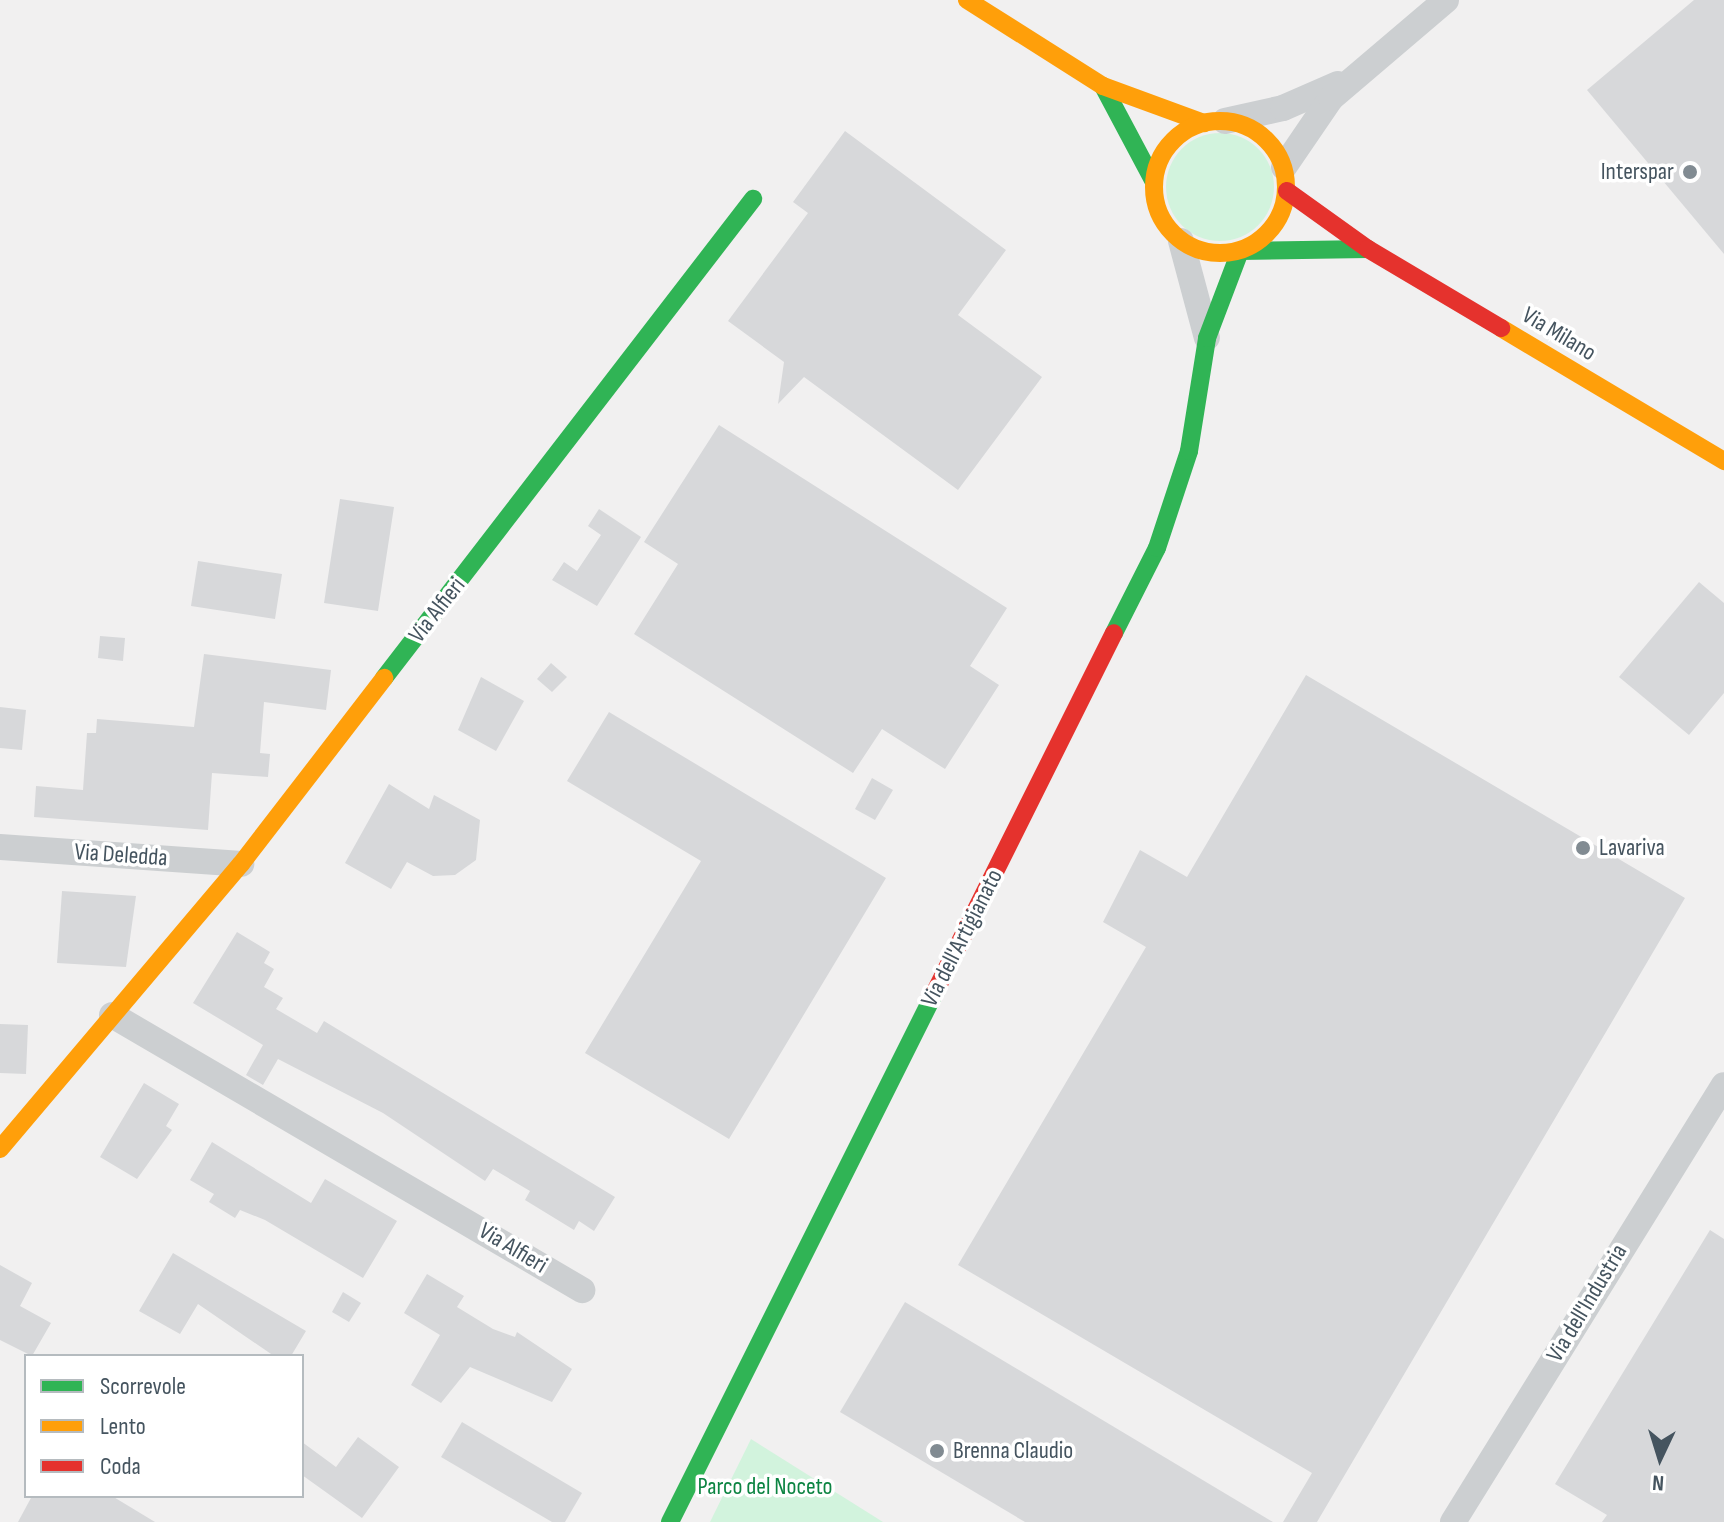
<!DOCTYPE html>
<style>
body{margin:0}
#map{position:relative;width:1724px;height:1522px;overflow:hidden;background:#f1f0f0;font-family:"Sofia Sans Condensed",sans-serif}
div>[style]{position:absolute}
.green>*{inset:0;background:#d2f3dd}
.round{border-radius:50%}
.building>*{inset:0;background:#d7d8da}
.street>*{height:26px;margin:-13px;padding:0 13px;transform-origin:13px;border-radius:13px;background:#cccfd1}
.fast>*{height:18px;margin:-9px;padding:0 9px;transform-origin:9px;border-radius:9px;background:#30b455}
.slow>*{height:18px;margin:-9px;padding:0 9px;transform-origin:9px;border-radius:9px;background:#ff9f0a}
.slow>.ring{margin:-9px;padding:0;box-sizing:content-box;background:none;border:18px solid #ff9f0a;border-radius:50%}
.jam>*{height:18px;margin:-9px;padding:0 9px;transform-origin:9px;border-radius:9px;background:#e5322d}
.dots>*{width:22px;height:22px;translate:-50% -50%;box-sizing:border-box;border:4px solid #fff;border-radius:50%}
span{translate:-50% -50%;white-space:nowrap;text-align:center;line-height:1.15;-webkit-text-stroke:7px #fff;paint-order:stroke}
.poi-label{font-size:24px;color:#45545f}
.right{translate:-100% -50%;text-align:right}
.left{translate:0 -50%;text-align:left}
.street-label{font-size:24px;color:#45545f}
.park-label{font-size:24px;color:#0c8442}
.legend{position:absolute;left:24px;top:1354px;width:280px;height:144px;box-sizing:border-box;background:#fff;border:2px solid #b5bbbf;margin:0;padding:10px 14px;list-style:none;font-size:24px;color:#45545f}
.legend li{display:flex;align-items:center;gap:16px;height:40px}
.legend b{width:40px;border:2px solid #b5bbbf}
.north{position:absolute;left:1620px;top:1418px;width:80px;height:80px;-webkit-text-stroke:6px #fff;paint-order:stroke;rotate:184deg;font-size:22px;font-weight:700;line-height:32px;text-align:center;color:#45545f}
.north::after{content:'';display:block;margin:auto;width:28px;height:36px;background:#45545f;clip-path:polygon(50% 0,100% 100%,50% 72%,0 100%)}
</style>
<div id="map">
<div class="green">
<div class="round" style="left:1166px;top:133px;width:108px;height:108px"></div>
<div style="clip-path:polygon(751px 1439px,883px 1522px,710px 1522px)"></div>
</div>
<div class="building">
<div style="clip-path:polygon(1694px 0,1724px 0,1724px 254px,1587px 90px)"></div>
<div style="clip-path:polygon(845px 131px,1006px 250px,958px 315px,1042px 377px,958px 490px,804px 377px,778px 404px,784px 362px,728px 321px,808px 213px,793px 202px)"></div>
<div style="clip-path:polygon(719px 425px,1007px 608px,970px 666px,999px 685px,945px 769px,882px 729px,853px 773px,634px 634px,678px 564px,644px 542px)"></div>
<div style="clip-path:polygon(340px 499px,394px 507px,378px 611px,324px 603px)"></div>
<div style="clip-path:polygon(599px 509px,641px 537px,597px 606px,552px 580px,564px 562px,577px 571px,601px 535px,588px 526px)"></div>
<div style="clip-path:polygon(198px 561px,282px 574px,275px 619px,191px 606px)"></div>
<div style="clip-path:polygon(1699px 582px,1724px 603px,1724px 693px,1689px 735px,1619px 677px)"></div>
<div style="clip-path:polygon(100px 636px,125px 638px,123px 661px,98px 658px)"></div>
<div style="clip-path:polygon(204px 654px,331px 670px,326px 710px,264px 702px,260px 753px,270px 754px,268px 777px,212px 773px,208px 830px,34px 817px,36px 786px,83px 790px,87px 733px,96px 733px,97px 719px,194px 727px)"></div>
<div style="clip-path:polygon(551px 663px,567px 677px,552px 692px,537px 679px)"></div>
<div style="clip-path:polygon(1306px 675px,1685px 898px,1317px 1522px,1283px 1522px,1312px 1473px,958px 1265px,1146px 947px,1103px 922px,1140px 850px,1187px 877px)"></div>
<div style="clip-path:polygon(481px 677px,524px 701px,496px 751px,458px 730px)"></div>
<div style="clip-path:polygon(0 707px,26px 710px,22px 750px,0 748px)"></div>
<div style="clip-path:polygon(609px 712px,886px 878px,729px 1139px,585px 1053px,701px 861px,567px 781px)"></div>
<div style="clip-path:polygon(872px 778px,893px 790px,875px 820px,855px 809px)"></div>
<div style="clip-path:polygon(389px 784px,429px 809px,434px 795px,480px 820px,476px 860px,455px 875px,433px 876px,407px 862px,391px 889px,345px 863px)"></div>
<div style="clip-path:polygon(62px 891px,136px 896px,126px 967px,57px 963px)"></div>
<div style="clip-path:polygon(237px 932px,270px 952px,264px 963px,274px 969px,264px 987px,283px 998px,276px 1009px,317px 1033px,324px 1021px,615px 1197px,594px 1231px,579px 1221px,574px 1230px,525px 1200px,530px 1191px,493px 1169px,485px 1181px,383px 1113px,278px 1059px,263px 1085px,246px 1075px,263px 1045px,193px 1003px)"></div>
<div style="clip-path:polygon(0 1024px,28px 1025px,26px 1074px,0 1073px)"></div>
<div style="clip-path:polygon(144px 1083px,179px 1104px,166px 1126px,172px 1130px,137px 1179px,100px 1157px)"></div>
<div style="clip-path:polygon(212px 1142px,311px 1203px,325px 1179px,397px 1221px,363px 1278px,265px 1220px,240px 1210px,235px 1218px,209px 1202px,214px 1194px,190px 1180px)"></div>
<div style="clip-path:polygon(1710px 1230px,1724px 1239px,1724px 1522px,1602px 1522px,1607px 1515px,1555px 1484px)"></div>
<div style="clip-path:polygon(173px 1253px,306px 1331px,291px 1356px,274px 1356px,198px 1304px,180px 1334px,139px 1311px)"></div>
<div style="clip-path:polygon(0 1265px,32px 1283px,20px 1306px,51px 1323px,32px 1356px,0 1340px)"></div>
<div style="clip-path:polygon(427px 1274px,464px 1296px,457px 1307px,493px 1329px,515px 1337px,517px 1332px,572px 1369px,552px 1402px,470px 1367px,441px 1403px,411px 1385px,440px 1335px,404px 1313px)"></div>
<div style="clip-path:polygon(343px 1292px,361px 1303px,349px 1322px,332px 1312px)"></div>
<div style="clip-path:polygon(905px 1302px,1273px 1522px,1025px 1522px,840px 1412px)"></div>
<div style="clip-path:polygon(462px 1422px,582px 1493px,565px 1522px,552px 1522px,441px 1457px)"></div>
<div style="clip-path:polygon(358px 1437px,399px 1467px,362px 1518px,302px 1475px,302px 1442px,336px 1467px)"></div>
<div style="clip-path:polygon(32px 1496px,112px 1496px,155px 1522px,18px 1522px)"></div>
</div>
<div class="street">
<div style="left:1225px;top:121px;width:59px;rotate:-12.6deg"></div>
<div style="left:1283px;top:108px;width:60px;rotate:-23.6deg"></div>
<div style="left:1284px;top:167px;width:83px;rotate:-55.7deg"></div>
<div style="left:1331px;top:98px;width:151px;rotate:-40.4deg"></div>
<div style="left:1181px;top:241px;width:100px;rotate:75deg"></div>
<div style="left:0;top:847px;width:242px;rotate:4deg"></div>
<div style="left:112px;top:1015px;width:545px;rotate:30.33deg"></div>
<div style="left:1453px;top:1522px;width:514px;rotate:-58.2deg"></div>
</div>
<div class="fast">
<div style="left:1103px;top:86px;width:109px;rotate:62deg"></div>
<div style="left:1114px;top:633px;width:95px;rotate:-63.2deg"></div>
<div style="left:1157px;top:548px;width:102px;rotate:-71.7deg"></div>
<div style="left:1189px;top:451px;width:114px;rotate:-80.9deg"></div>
<div style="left:1207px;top:338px;width:93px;rotate:-69.2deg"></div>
<div style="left:1240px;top:251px;width:128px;rotate:-0.9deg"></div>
<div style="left:384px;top:678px;width:605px;rotate:-52.39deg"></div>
<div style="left:670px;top:1522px;width:590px;rotate:-63.43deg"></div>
</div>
<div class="slow">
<div style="left:967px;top:0;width:161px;rotate:32.3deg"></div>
<div style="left:1103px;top:86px;width:108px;rotate:20.1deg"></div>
<div class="ring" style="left:1154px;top:121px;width:114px;height:114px"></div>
<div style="left:1501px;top:328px;width:260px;rotate:30.8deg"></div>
<div style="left:0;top:1149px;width:373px;rotate:-49.8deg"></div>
<div style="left:241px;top:864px;width:235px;rotate:-52.4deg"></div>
</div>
<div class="jam">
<div style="left:1287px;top:191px;width:100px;rotate:35.6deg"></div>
<div style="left:1368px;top:249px;width:155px;rotate:30.7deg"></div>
<div style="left:934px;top:994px;width:403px;rotate:-63.5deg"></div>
</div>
<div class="dots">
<div style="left:1690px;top:172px;background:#818b92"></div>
<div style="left:1583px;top:848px;background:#818b92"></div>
<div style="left:937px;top:1451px;background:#818b92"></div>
</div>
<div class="poi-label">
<span class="right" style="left:1674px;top:172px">Interspar</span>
<span class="left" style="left:1599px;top:848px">Lavariva</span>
<span class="left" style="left:953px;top:1451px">Brenna Claudio</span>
</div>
<div class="street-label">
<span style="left:1559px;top:334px;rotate:31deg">Via Milano</span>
<span style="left:437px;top:610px;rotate:-52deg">Via Alfieri</span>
<span style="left:121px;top:855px;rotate:4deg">Via Deledda</span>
<span style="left:962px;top:938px;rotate:-63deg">Via dell'Artigianato</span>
<span style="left:513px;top:1248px;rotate:31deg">Via Alfieri</span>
<span style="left:1587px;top:1303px;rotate:-59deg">Via dell'Industria</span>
</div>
<div class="park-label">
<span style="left:765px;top:1487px">Parco del Noceto</span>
</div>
<ul class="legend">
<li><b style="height:10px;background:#30b455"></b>Scorrevole</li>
<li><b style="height:10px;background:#ff9f0a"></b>Lento</li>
<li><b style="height:10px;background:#e5322d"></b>Coda</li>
</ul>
<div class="north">N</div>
</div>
